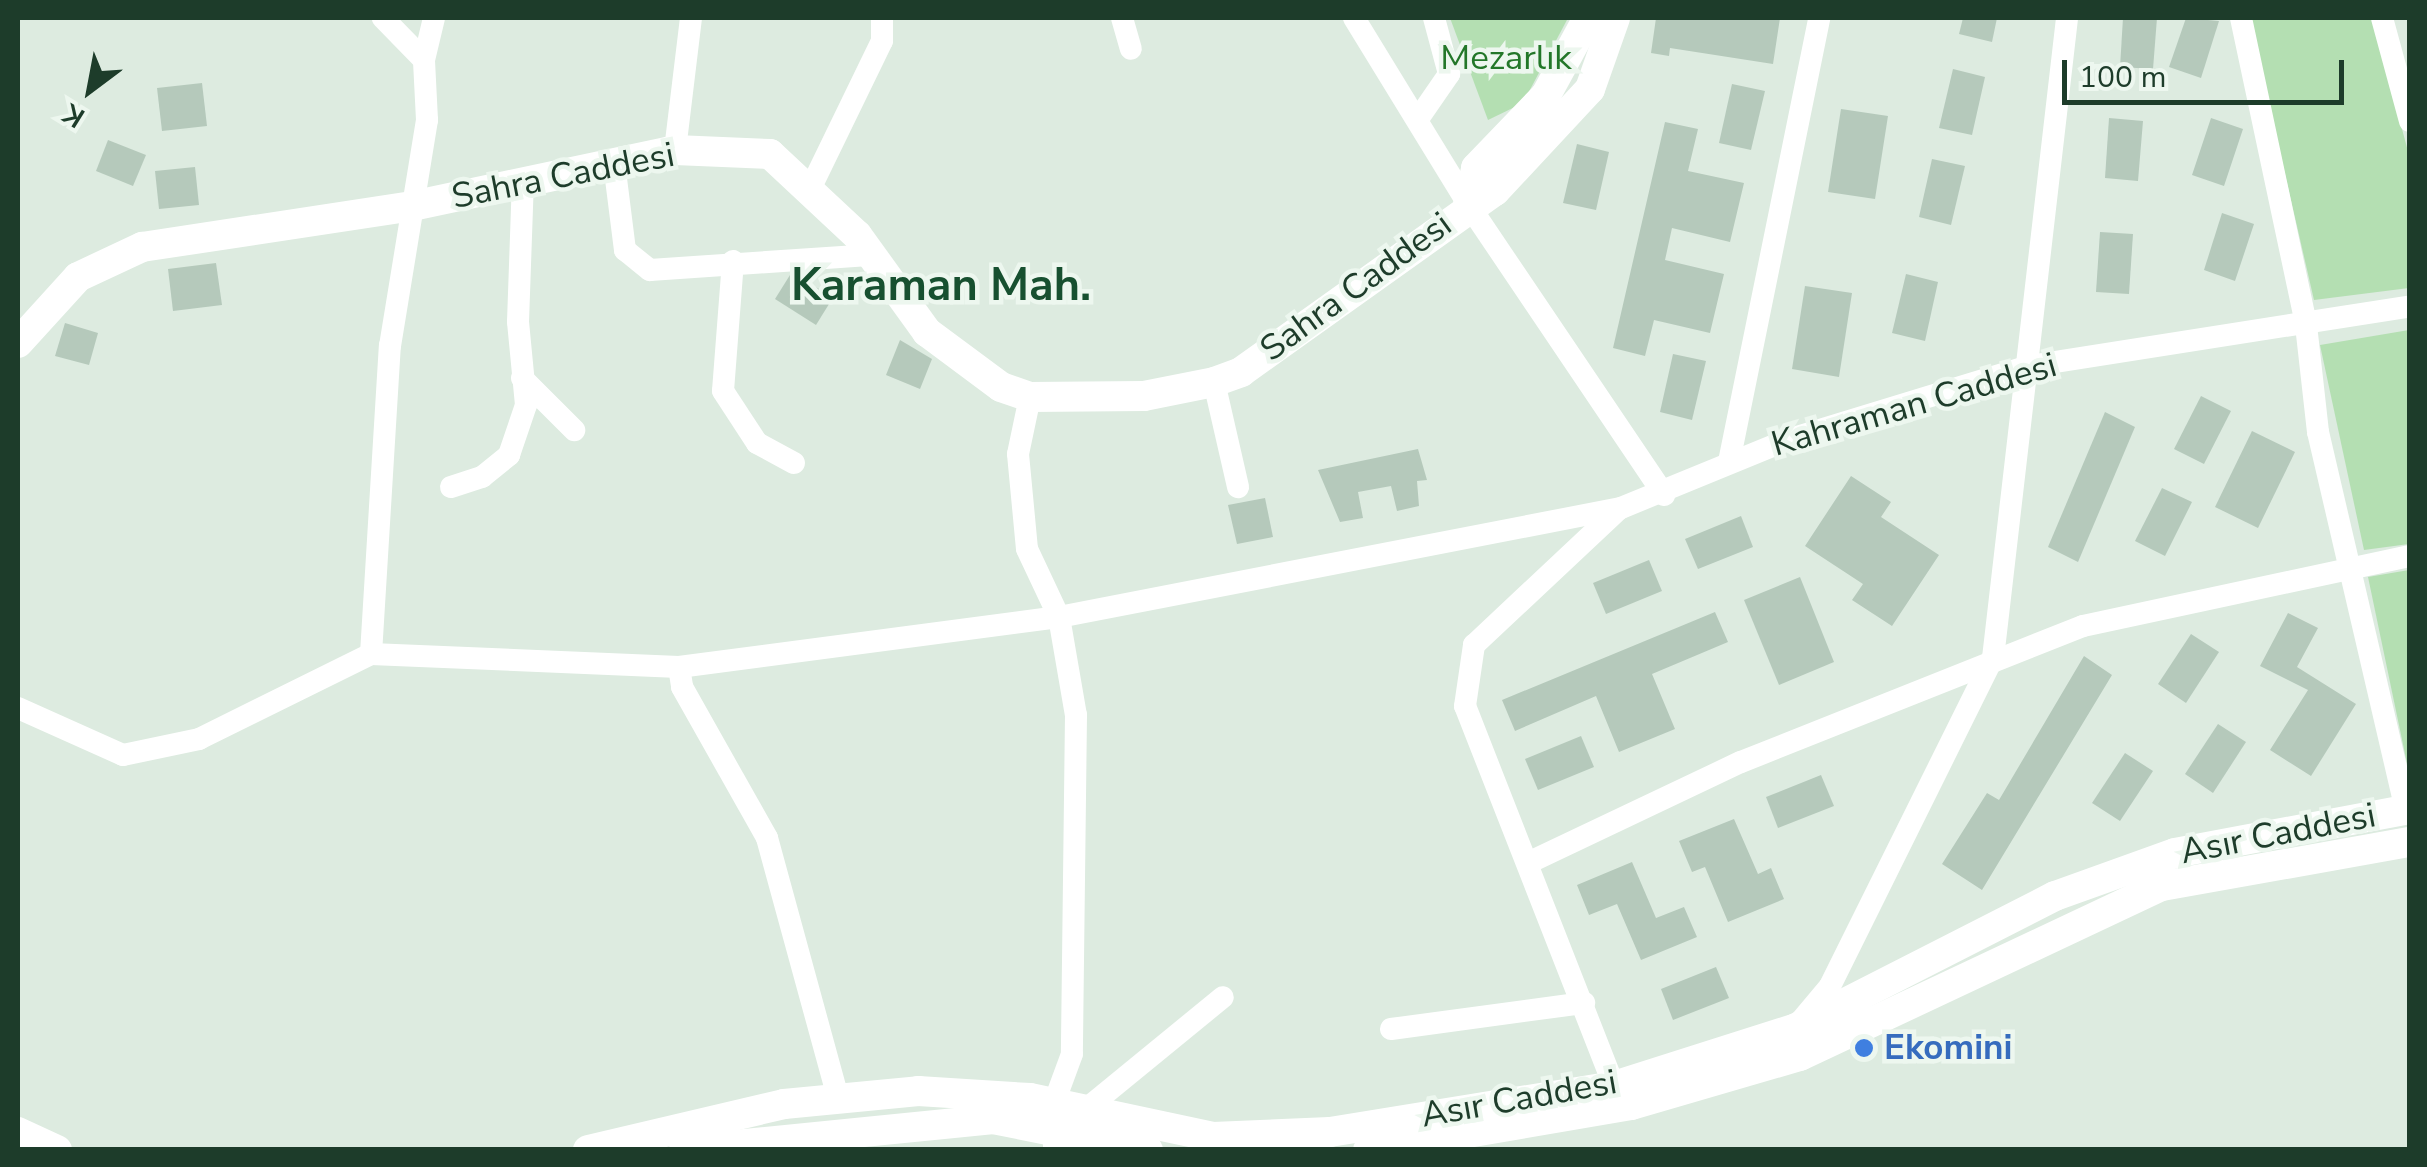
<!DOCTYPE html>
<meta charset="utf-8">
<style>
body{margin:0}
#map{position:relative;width:2427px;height:1167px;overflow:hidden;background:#ddebe0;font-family:"Nunito Sans",sans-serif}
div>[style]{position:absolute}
.green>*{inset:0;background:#b4dfb2}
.building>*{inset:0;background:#b5c9bb}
.street>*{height:22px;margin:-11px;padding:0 11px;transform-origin:11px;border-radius:11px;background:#fff}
.secondary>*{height:30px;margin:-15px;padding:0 15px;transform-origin:15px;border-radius:15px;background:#fff}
.dots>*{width:28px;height:28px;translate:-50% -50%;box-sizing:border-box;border:5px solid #edf7ef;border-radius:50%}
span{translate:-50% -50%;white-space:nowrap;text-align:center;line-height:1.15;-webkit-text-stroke:9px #edf7ef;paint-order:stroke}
.park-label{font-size:35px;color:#237729}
.street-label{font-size:35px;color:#1d3c2a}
.shop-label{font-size:35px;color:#366cbe;font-weight:700}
.left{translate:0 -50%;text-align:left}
.district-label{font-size:45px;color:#175030;font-weight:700}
.frame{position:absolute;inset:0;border:20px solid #1d3c2a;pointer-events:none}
.north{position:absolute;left:40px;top:40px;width:100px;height:100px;-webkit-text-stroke:8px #edf7ef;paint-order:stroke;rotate:212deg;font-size:28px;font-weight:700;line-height:40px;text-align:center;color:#1d3c2a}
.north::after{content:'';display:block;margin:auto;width:35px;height:45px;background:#1d3c2a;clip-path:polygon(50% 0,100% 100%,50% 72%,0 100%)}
.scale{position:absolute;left:2062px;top:60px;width:282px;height:45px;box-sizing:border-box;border:5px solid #1d3c2a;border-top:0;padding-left:12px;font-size:30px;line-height:35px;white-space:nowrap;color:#1d3c2a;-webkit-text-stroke:8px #edf7ef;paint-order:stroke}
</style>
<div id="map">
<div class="green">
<div style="clip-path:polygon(1450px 18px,1568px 18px,1523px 103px,1488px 120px)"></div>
<div style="clip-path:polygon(2249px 18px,2372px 18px,2409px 155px,2409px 288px,2314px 300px)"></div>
<div style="clip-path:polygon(2409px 330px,2409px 544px,2364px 550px,2320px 345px)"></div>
<div style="clip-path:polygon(2409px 570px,2410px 570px,2409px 773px,2368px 577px)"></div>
</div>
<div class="building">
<div style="clip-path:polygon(1656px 18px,1780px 18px,1773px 64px,1670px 48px,1669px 56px,1651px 53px)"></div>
<div style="clip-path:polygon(1963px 18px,1997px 18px,1992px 42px,1959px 34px)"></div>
<div style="clip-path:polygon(2123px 18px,2157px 18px,2153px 69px,2120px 67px)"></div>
<div style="clip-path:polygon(2186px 18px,2219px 21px,2201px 78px,2169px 67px)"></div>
<div style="clip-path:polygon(1953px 69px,1985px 77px,1972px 135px,1939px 128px)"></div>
<div style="clip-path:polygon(202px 83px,207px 126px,162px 131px,157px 88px)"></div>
<div style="clip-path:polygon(1732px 84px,1765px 91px,1751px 150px,1719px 143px)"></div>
<div style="clip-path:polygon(1841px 109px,1888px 116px,1875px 199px,1828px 192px)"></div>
<div style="clip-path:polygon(2109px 118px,2143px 121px,2138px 181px,2105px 178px)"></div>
<div style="clip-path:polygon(2211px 118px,2243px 129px,2224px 186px,2192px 175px)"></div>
<div style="clip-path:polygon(1665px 122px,1698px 129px,1688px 171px,1744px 183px,1730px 242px,1672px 228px,1665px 260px,1724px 274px,1710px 333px,1654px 320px,1645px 356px,1613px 348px)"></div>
<div style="clip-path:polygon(108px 140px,146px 155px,133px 186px,96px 171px)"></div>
<div style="clip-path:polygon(1577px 144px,1609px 152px,1596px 210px,1563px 203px)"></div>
<div style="clip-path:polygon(1932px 159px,1965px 166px,1951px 225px,1919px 217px)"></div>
<div style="clip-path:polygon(195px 167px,199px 205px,159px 209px,155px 171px)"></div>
<div style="clip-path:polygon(2222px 213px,2254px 224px,2235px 281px,2204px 270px)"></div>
<div style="clip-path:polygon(2100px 232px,2133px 234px,2129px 294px,2096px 292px)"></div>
<div style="clip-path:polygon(216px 263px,222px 305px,173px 311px,168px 269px)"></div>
<div style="clip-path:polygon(1906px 274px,1938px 282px,1925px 341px,1892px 333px)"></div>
<div style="clip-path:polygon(790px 275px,834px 296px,816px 325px,775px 299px)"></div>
<div style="clip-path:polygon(1805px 286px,1852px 293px,1839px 377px,1792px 369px)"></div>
<div style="clip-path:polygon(65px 323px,98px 333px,89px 365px,55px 356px)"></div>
<div style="clip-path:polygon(900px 340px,932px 359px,920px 389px,886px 375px)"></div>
<div style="clip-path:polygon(1673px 354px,1706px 361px,1692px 420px,1660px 412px)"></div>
<div style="clip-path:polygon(2201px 396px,2231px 411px,2204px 464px,2174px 449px)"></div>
<div style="clip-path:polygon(2105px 412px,2135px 427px,2078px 562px,2048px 547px)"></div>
<div style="clip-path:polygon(2252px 431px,2295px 452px,2258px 528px,2215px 507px)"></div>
<div style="clip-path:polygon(1418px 449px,1427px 480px,1417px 481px,1419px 506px,1397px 511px,1391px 486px,1358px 492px,1363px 518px,1340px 522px,1318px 470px)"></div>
<div style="clip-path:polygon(1851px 476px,1891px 502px,1881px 517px,1939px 555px,1892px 626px,1852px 600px,1863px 584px,1805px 546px)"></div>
<div style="clip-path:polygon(2162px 488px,2192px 502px,2165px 556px,2135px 541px)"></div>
<div style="clip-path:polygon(1265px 498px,1273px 537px,1237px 544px,1228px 505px)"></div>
<div style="clip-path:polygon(1741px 516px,1753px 547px,1698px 569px,1685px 539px)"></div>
<div style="clip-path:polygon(1649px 560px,1662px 591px,1606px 614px,1593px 583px)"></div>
<div style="clip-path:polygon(1800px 577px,1834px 662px,1779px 685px,1744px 600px)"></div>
<div style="clip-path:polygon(1715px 612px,1728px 642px,1652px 674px,1675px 729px,1619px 752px,1596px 696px,1515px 731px,1502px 700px)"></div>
<div style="clip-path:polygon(2288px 613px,2318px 628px,2297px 667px,2356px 704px,2311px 776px,2270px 750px,2308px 690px,2260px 666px)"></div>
<div style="clip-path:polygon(2191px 634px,2219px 652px,2186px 703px,2158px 684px)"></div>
<div style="clip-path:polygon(2084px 656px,2112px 675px,1982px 890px,1942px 864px,1987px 793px,1999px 800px)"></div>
<div style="clip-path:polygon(2218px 724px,2246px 742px,2213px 793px,2185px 774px)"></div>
<div style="clip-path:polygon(1581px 736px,1594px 767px,1538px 790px,1525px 759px)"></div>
<div style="clip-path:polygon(2125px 753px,2153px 771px,2120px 821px,2092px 803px)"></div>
<div style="clip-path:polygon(1821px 775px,1834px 806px,1778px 828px,1766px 797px)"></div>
<div style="clip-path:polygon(1734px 819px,1758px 874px,1771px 868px,1784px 899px,1728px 922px,1705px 867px,1692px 872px,1679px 841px)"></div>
<div style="clip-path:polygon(1632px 862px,1656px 918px,1684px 907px,1697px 937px,1641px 960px,1617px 904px,1589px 915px,1577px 885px)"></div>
<div style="clip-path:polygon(1716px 967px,1729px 998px,1673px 1020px,1661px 989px)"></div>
</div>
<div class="street">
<div style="left:1122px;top:18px;width:32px;rotate:74deg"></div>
<div style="left:1354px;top:18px;width:218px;rotate:58.5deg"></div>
<div style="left:1468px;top:204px;width:351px;rotate:56deg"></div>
<div style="left:2241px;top:18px;width:314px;rotate:78deg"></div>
<div style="left:2306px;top:325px;width:108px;rotate:83.6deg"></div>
<div style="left:2318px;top:432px;width:387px;rotate:76.9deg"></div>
<div style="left:2382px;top:18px;width:107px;rotate:74.8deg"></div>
<div style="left:424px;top:60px;width:43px;rotate:-76.6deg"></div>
<div style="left:1418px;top:119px;width:55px;rotate:-55.4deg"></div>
<div style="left:1449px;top:74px;width:58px;rotate:-105deg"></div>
<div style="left:675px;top:150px;width:133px;rotate:-83.1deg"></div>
<div style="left:614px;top:163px;width:88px;rotate:82.8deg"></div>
<div style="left:625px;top:250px;width:32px;rotate:39deg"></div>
<div style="left:650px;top:270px;width:219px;rotate:-3.9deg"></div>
<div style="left:812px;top:185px;width:160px;rotate:-64.1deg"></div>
<div style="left:882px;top:41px;width:23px;rotate:-90deg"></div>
<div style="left:733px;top:261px;width:130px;rotate:94.4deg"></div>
<div style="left:723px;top:391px;width:62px;rotate:56.8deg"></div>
<div style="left:757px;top:443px;width:42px;rotate:28.4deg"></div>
<div style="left:522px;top:378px;width:74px;rotate:45deg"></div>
<div style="left:1214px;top:382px;width:108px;rotate:77.1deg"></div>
<div style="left:1030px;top:397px;width:58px;rotate:101.9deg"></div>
<div style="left:1018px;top:454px;width:95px;rotate:84.6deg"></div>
<div style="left:1027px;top:549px;width:75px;rotate:64.8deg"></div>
<div style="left:1059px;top:617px;width:99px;rotate:80.2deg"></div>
<div style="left:1076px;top:715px;width:339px;rotate:90.7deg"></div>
<div style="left:1072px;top:1054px;width:52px;rotate:110.2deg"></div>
<div style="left:1054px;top:1103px;width:47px;rotate:90deg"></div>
<div style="left:1729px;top:462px;width:453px;rotate:-78.5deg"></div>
<div style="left:451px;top:487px;width:33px;rotate:-18deg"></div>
<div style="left:482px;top:477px;width:35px;rotate:-39deg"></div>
<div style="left:509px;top:455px;width:53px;rotate:-71.2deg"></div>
<div style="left:526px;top:405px;width:83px;rotate:-95.5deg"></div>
<div style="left:518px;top:322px;width:140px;rotate:-88deg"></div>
<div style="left:371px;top:654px;width:308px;rotate:2.4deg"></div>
<div style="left:679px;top:667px;width:383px;rotate:-7.5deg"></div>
<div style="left:1059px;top:617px;width:572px;rotate:-10.98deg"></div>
<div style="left:1621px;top:508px;width:179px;rotate:-22.3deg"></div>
<div style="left:1787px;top:440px;width:253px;rotate:-17deg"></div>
<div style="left:2029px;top:366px;width:386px;rotate:-8.9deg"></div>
<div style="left:679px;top:667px;width:20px;rotate:81deg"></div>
<div style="left:682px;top:687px;width:173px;rotate:60.6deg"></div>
<div style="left:767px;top:838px;width:270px;rotate:74.7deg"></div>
<div style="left:18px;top:708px;width:115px;rotate:24.1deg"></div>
<div style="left:123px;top:755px;width:78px;rotate:-11.9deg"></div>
<div style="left:199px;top:739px;width:192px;rotate:-26.3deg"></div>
<div style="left:371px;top:654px;width:309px;rotate:-86.5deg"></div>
<div style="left:390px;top:346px;width:229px;rotate:-80.7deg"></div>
<div style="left:427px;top:120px;width:60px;rotate:-92.9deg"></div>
<div style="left:424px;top:60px;width:59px;rotate:-134.3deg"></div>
<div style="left:1530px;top:862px;width:233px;rotate:-25.4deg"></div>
<div style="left:1741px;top:762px;width:368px;rotate:-21.7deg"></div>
<div style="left:2083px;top:626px;width:334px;rotate:-12.1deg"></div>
<div style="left:1799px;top:1023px;width:48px;rotate:-50deg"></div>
<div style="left:1830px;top:986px;width:366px;rotate:-63.6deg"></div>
<div style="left:1993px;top:658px;width:644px;rotate:-83.4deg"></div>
<div style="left:1391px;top:1029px;width:195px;rotate:-7.7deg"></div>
<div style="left:1614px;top:1086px;width:408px;rotate:-111.4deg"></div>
<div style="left:1465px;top:706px;width:62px;rotate:-81.6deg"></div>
<div style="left:1474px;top:645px;width:197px;rotate:-43.2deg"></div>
<div style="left:1085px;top:1110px;width:178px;rotate:-39.3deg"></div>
</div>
<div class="secondary">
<div style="left:1468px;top:204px;width:37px;rotate:-77deg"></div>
<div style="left:1476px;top:168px;width:101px;rotate:-46.2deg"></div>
<div style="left:1546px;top:95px;width:88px;rotate:-61.4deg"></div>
<div style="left:18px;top:343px;width:89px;rotate:-47.7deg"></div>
<div style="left:78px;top:277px;width:71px;rotate:-25.1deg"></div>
<div style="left:142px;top:247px;width:273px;rotate:-8.6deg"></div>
<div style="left:412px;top:206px;width:269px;rotate:-12deg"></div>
<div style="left:675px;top:150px;width:95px;rotate:2.4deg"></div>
<div style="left:770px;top:154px;width:119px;rotate:43deg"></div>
<div style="left:857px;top:235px;width:120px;rotate:54.2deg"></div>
<div style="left:927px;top:332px;width:92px;rotate:36.6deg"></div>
<div style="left:1001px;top:387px;width:31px;rotate:19deg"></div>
<div style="left:1030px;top:397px;width:114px;rotate:-0.5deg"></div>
<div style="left:1144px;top:396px;width:71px;rotate:-11.3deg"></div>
<div style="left:1214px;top:382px;width:29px;rotate:-20deg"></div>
<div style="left:1241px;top:372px;width:312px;rotate:-35.5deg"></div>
<div style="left:1495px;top:191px;width:139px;rotate:-47deg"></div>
<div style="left:1590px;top:89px;width:75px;rotate:-70.6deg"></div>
<div style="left:18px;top:1132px;width:43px;rotate:24.8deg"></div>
<div style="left:588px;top:1150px;width:201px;rotate:-13.2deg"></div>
<div style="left:784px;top:1104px;width:135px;rotate:-5.5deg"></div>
<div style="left:918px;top:1091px;width:112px;rotate:3.6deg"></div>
<div style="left:1030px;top:1098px;width:187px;rotate:12deg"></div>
<div style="left:1213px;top:1137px;width:117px;rotate:-2.4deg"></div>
<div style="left:1330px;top:1132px;width:288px;rotate:-9.2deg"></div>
<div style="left:1614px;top:1086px;width:189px;rotate:-17.6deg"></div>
<div style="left:1794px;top:1029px;width:293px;rotate:-27deg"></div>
<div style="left:2055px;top:896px;width:127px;rotate:-19.7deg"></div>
<div style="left:2175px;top:853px;width:239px;rotate:-10.6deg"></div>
<div style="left:684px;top:1150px;width:311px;rotate:-5.7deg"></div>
<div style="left:993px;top:1119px;width:158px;rotate:11.3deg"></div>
<div style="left:1368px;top:1150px;width:267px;rotate:-9.7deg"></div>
<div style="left:1631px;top:1105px;width:176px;rotate:-16.2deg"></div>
<div style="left:1800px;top:1056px;width:400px;rotate:-25.2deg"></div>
<div style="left:2162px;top:886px;width:252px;rotate:-10.1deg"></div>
</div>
<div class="dots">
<div style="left:1864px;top:1048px;background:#3f7fe0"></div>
</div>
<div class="park-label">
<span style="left:1506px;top:58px">Mezarlık</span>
</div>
<div class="street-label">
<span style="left:563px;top:176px;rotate:-11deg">Sahra Caddesi</span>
<span style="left:1356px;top:287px;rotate:-36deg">Sahra Caddesi</span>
<span style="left:1914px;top:405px;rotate:-16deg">Kahraman Caddesi</span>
<span style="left:2278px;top:834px;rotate:-11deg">Asır Caddesi</span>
<span style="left:1519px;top:1099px;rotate:-10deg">Asır Caddesi</span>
</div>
<div class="shop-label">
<span class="left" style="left:1884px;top:1048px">Ekomini</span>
</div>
<div class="district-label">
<span style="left:941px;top:286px">Karaman Mah.</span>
</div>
<div class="frame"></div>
<div class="north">K</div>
<div class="scale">100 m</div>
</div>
